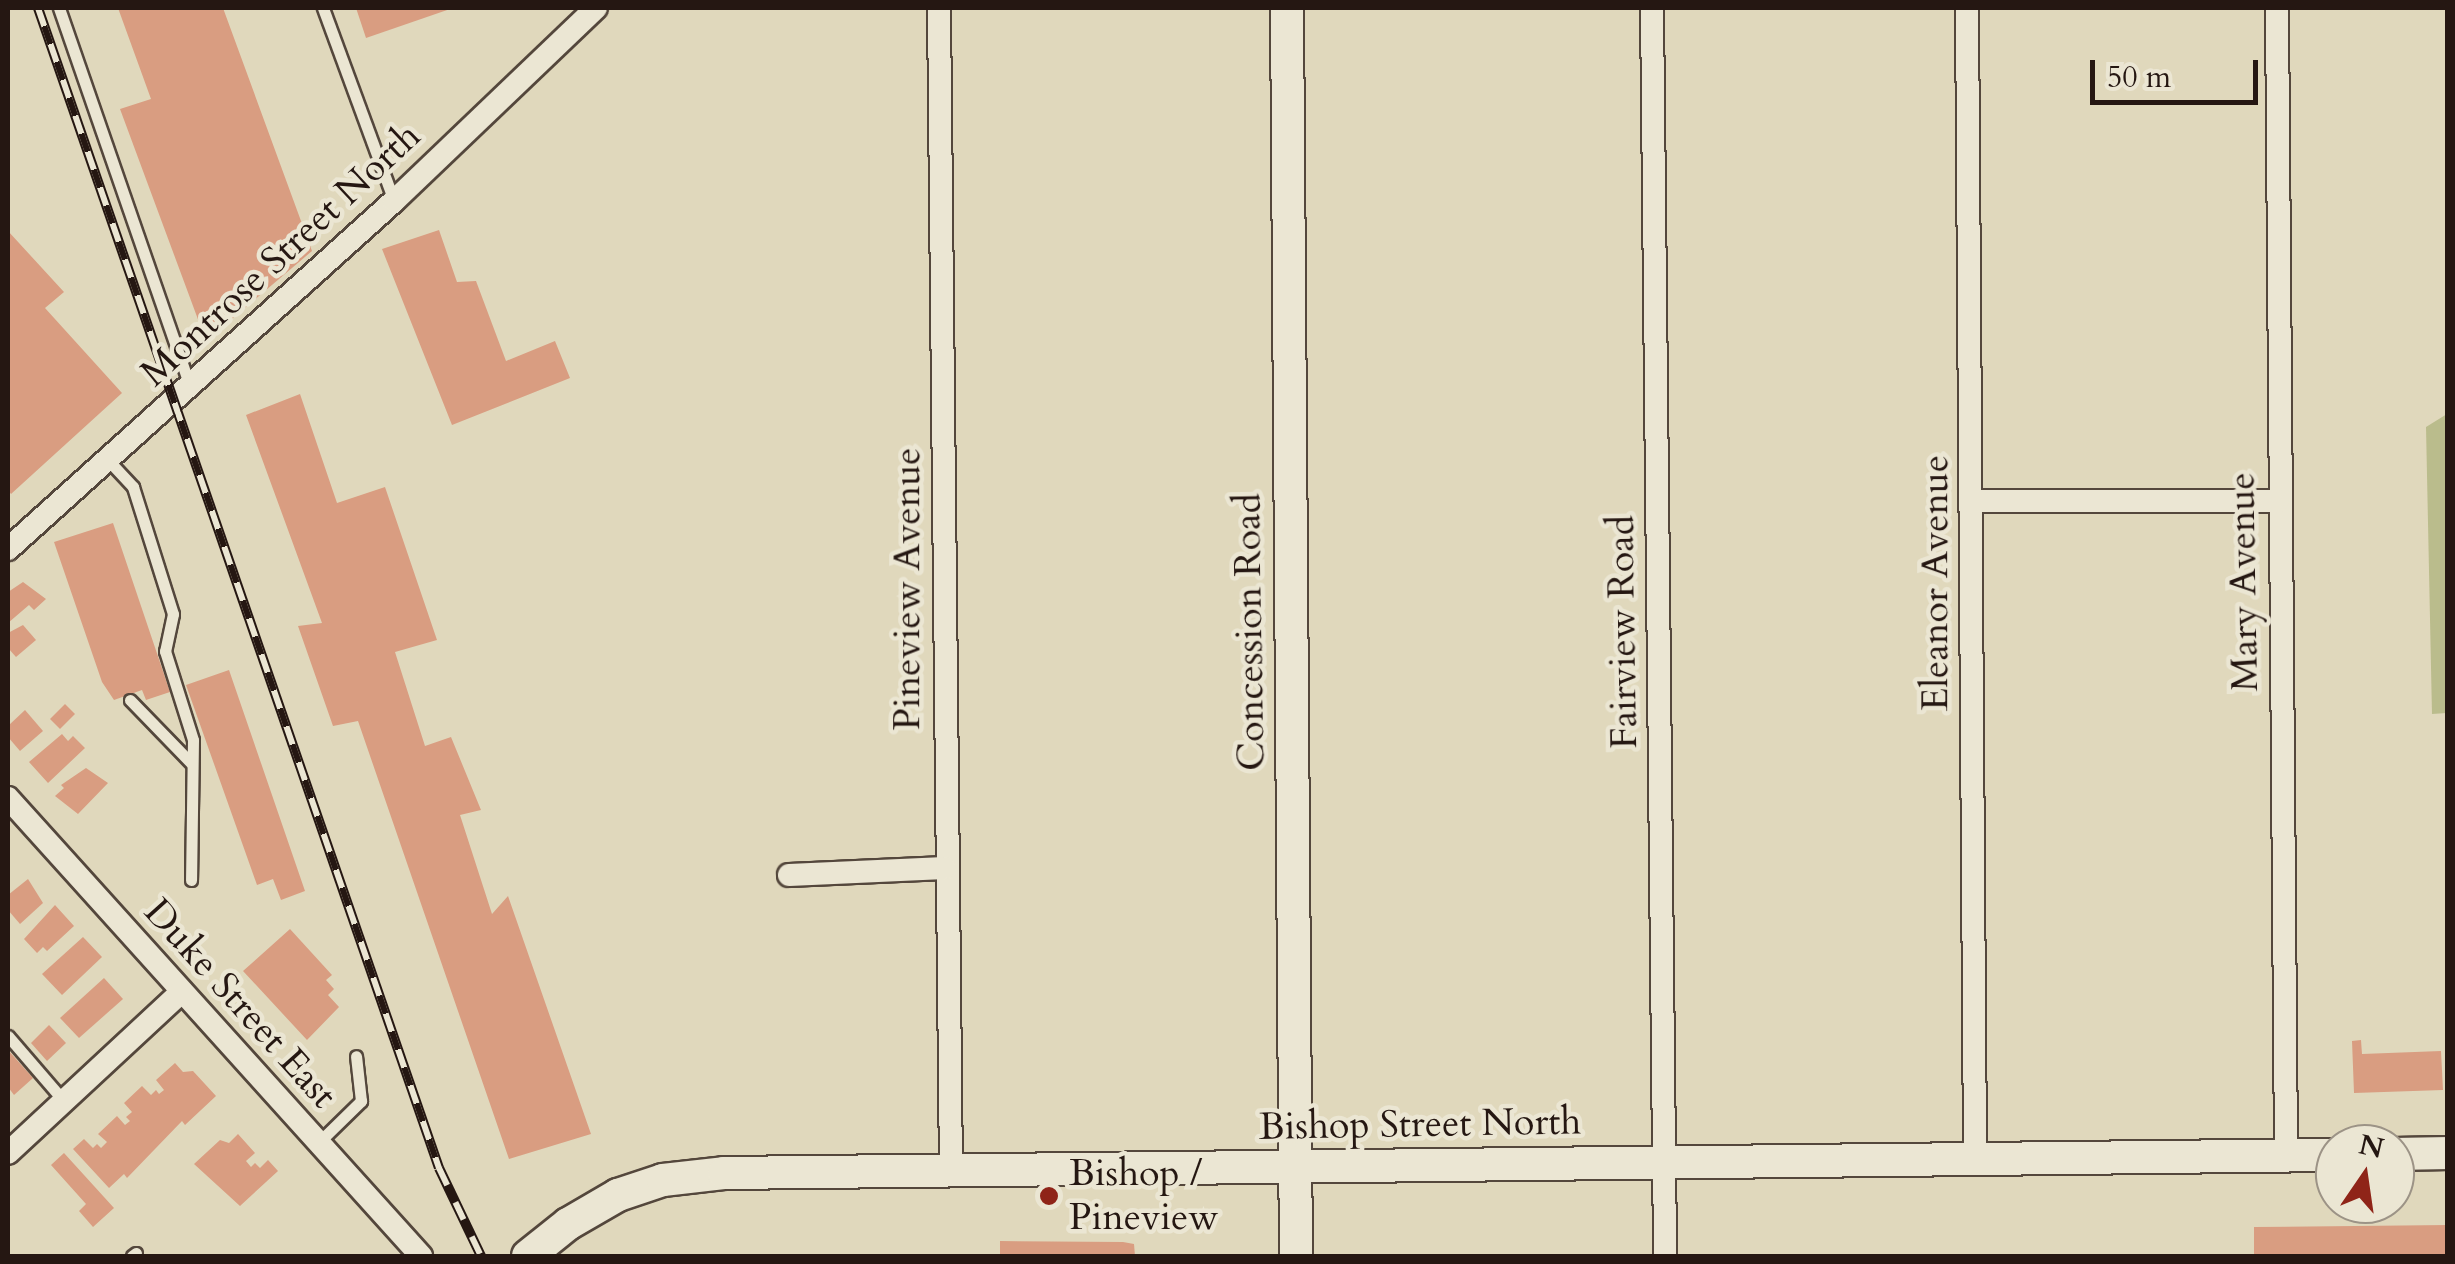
<!DOCTYPE html>
<style>
body{margin:0}
#map{position:relative;width:2455px;height:1264px;overflow:hidden;background:#e0d8bc;font-family:Cardo,serif}
div>[style]{position:absolute}
.green>*{inset:0;background:#babc8c}
.building>*{inset:0;background:#d99d81}
.roads{filter:drop-shadow(2px 0 #54473c) drop-shadow(-2px 0 #54473c) drop-shadow(0 2px #54473c) drop-shadow(0 -2px #54473c)}
.lane>*{height:11px;margin:-5.5px;padding:0 5.5px;transform-origin:5.5px;border-radius:5.5px;background:#ebe6d3}
.street>*{height:22px;margin:-11px;padding:0 11px;transform-origin:11px;border-radius:11px;background:#ebe6d3}
.secondary>*{height:32px;margin:-16px;padding:0 16px;transform-origin:16px;border-radius:16px;background:#ebe6d3}
.rail>*{height:10px;margin-top:-5px;transform-origin:0;background:repeating-linear-gradient(90deg,#ebe6d3 0 19px,#251712 0 38px);box-sizing:border-box;border-block:2px solid #251712}
.dots>*{width:28px;height:28px;translate:-50% -50%;box-sizing:border-box;border:5px solid #ebe6d3;border-radius:50%}
span{translate:-50% -50%;white-space:nowrap;text-align:center;line-height:1.15;-webkit-text-stroke:9px #ebe6d3;paint-order:stroke}
.street-label{font-size:38px;color:#251712}
.poi-label{font-size:38px;color:#251712}
.left{translate:0 -50%;text-align:left}
.frame{position:absolute;inset:0;border:10px solid #251712;pointer-events:none}
.north{position:absolute;left:2315px;top:1124px;width:100px;height:100px;box-sizing:border-box;background:#ebe6d3;border:2px solid #9c9386;border-radius:50%;rotate:13deg;font-size:28px;font-weight:700;line-height:40px;text-align:center;color:#251712}
.north::after{content:'';display:block;margin:auto;width:35px;height:45px;background:#8f2418;clip-path:polygon(50% 0,100% 100%,50% 72%,0 100%)}
.scale{position:absolute;left:2090px;top:60px;width:168px;height:45px;box-sizing:border-box;border:5px solid #251712;border-top:0;padding-left:12px;font-size:30px;line-height:35px;white-space:nowrap;color:#251712;-webkit-text-stroke:8px #ebe6d3;paint-order:stroke}
</style>
<div id="map">
<div class="green">
<div style="clip-path:polygon(2447px 414px,2447px 713px,2432px 714px,2426px 427px)"></div>
</div>
<div class="building">
<div style="clip-path:polygon(118px 8px,223px 8px,312px 251px,206px 341px,120px 109px,151px 99px)"></div>
<div style="clip-path:polygon(356px 8px,453px 8px,366px 38px)"></div>
<div style="clip-path:polygon(439px 230px,457px 282px,476px 281px,506px 361px,555px 341px,570px 378px,452px 425px,382px 249px)"></div>
<div style="clip-path:polygon(8px 231px,64px 292px,45px 308px,122px 393px,11px 494px,8px 490px)"></div>
<div style="clip-path:polygon(300px 394px,337px 503px,385px 487px,437px 640px,395px 652px,425px 746px,451px 737px,481px 810px,460px 815px,492px 914px,508px 896px,591px 1134px,509px 1159px,358px 721px,333px 726px,298px 626px,322px 623px,246px 415px)"></div>
<div style="clip-path:polygon(113px 523px,170px 692px,146px 700px,142px 690px,114px 700px,102px 682px,54px 542px)"></div>
<div style="clip-path:polygon(23px 582px,46px 599px,34px 610px,29px 605px,8px 623px,8px 592px)"></div>
<div style="clip-path:polygon(23px 625px,36px 640px,16px 657px,8px 648px,8px 633px)"></div>
<div style="clip-path:polygon(229px 670px,305px 891px,281px 900px,273px 879px,257px 885px,186px 685px)"></div>
<div style="clip-path:polygon(65px 704px,75px 714px,60px 729px,50px 719px)"></div>
<div style="clip-path:polygon(25px 710px,43px 731px,20px 751px,8px 737px,8px 726px)"></div>
<div style="clip-path:polygon(62px 734px,68px 741px,73px 736px,85px 748px,48px 783px,29px 762px)"></div>
<div style="clip-path:polygon(86px 768px,108px 783px,78px 814px,55px 796px,64px 788px,61px 785px)"></div>
<div style="clip-path:polygon(28px 879px,43px 903px,20px 924px,8px 910px,8px 895px)"></div>
<div style="clip-path:polygon(55px 905px,74px 926px,47px 951px,43px 947px,37px 953px,24px 939px)"></div>
<div style="clip-path:polygon(290px 929px,332px 975px,326px 980px,334px 989px,328px 995px,339px 1007px,307px 1040px,243px 971px)"></div>
<div style="clip-path:polygon(83px 937px,102px 957px,62px 995px,42px 974px)"></div>
<div style="clip-path:polygon(104px 978px,123px 999px,79px 1038px,60px 1018px)"></div>
<div style="clip-path:polygon(49px 1025px,66px 1043px,47px 1061px,31px 1043px)"></div>
<div style="clip-path:polygon(2361px 1040px,2362px 1054px,2441px 1051px,2443px 1090px,2354px 1093px,2352px 1041px)"></div>
<div style="clip-path:polygon(8px 1050px,33px 1078px,14px 1095px,8px 1087px)"></div>
<div style="clip-path:polygon(175px 1063px,183px 1072px,193px 1071px,216px 1096px,185px 1125px,182px 1121px,127px 1178px,124px 1174px,109px 1188px,73px 1149px,84px 1139px,93px 1148px,97px 1144px,101px 1148px,107px 1142px,98px 1134px,117px 1116px,125px 1125px,130px 1121px,126px 1117px,132px 1112px,124px 1103px,142px 1086px,151px 1095px,156px 1090px,159px 1094px,164px 1090px,156px 1080px)"></div>
<div style="clip-path:polygon(238px 1134px,255px 1153px,246px 1161px,251px 1167px,255px 1163px,260px 1168px,268px 1160px,278px 1171px,240px 1206px,194px 1164px,220px 1140px,229px 1143px)"></div>
<div style="clip-path:polygon(64px 1153px,114px 1208px,93px 1227px,79px 1211px,86px 1204px,51px 1165px)"></div>
<div style="clip-path:polygon(2448px 1225px,2448px 1256px,2254px 1256px,2254px 1227px)"></div>
<div style="clip-path:polygon(1000px 1241px,1123px 1242px,1134px 1244px,1135px 1256px,1000px 1256px)"></div>
</div>
<div class="roads">
<div class="lane">
<div style="left:59px;top:8px;width:400px;rotate:70.9deg"></div>
<div style="left:323px;top:8px;width:206px;rotate:69.8deg"></div>
<div style="left:108px;top:460px;width:37px;rotate:47deg"></div>
<div style="left:133px;top:487px;width:133px;rotate:72.5deg"></div>
<div style="left:173px;top:614px;width:38px;rotate:102deg"></div>
<div style="left:165px;top:651px;width:93px;rotate:72.5deg"></div>
<div style="left:193px;top:740px;width:140px;rotate:90.8deg"></div>
<div style="left:130px;top:700px;width:89px;rotate:45.9deg"></div>
<div style="left:8px;top:1036px;width:86px;rotate:49.3deg"></div>
<div style="left:319px;top:1142px;width:59px;rotate:-44.3deg"></div>
<div style="left:361px;top:1101px;width:45px;rotate:-96.3deg"></div>
<div style="left:132px;top:1256px;width:5px;rotate:-37deg"></div>
</div>
<div class="street">
<div style="left:939px;top:8px;width:1162px;rotate:89.41deg"></div>
<div style="left:1652px;top:8px;width:1248px;rotate:89.4deg"></div>
<div style="left:1967px;top:8px;width:1151px;rotate:89.6deg"></div>
<div style="left:2277px;top:8px;width:1147px;rotate:89.55deg"></div>
<div style="left:1970px;top:501px;width:308px"></div>
<div style="left:8px;top:549px;width:520px;rotate:-42.04deg"></div>
<div style="left:394px;top:201px;width:279px;rotate:-43.7deg"></div>
<div style="left:8px;top:798px;width:617px;rotate:47.96deg"></div>
<div style="left:789px;top:875px;width:156px;rotate:-2.6deg"></div>
<div style="left:8px;top:1153px;width:236px;rotate:-42.9deg"></div>
</div>
<div class="secondary">
<div style="left:1287px;top:8px;width:1248px;rotate:89.59deg"></div>
<div style="left:2395px;top:1154px;width:53px;rotate:-1.1deg"></div>
<div style="left:528px;top:1256px;width:51px;rotate:-38.7deg"></div>
<div style="left:568px;top:1224px;width:58px;rotate:-30.1deg"></div>
<div style="left:618px;top:1195px;width:47px;rotate:-18.4deg"></div>
<div style="left:663px;top:1180px;width:61px;rotate:-6.5deg"></div>
<div style="left:724px;top:1173px;width:1611px;rotate:-0.64deg"></div>
</div>
</div>
<div class="rail">
<div style="left:38px;top:8px;width:1227px;rotate:70.93deg"></div>
<div style="left:439px;top:1168px;width:98px;rotate:64.5deg"></div>
</div>
<div class="dots">
<div style="left:1049px;top:1196px;background:#8f2418"></div>
</div>
<div class="street-label">
<span style="left:281px;top:255px;rotate:-43deg">Montrose Street North</span>
<span style="left:2244px;top:582px;rotate:-91deg">Mary Avenue</span>
<span style="left:1936px;top:583px;rotate:-90deg">Eleanor Avenue</span>
<span style="left:908px;top:589px;rotate:-90deg">Pineview Avenue</span>
<span style="left:1250px;top:632px;rotate:-91deg">Concession Road</span>
<span style="left:1623px;top:632px;rotate:-91deg">Fairview Road</span>
<span style="left:240px;top:1004px;rotate:48deg">Duke Street East</span>
<span style="left:1420px;top:1125px;rotate:-1deg">Bishop Street North</span>
</div>
<div class="poi-label">
<span class="left" style="left:1069px;top:1196px">Bishop /<br>Pineview</span>
</div>
<div class="frame"></div>
<div class="north">N</div>
<div class="scale">50 m</div>
</div>
